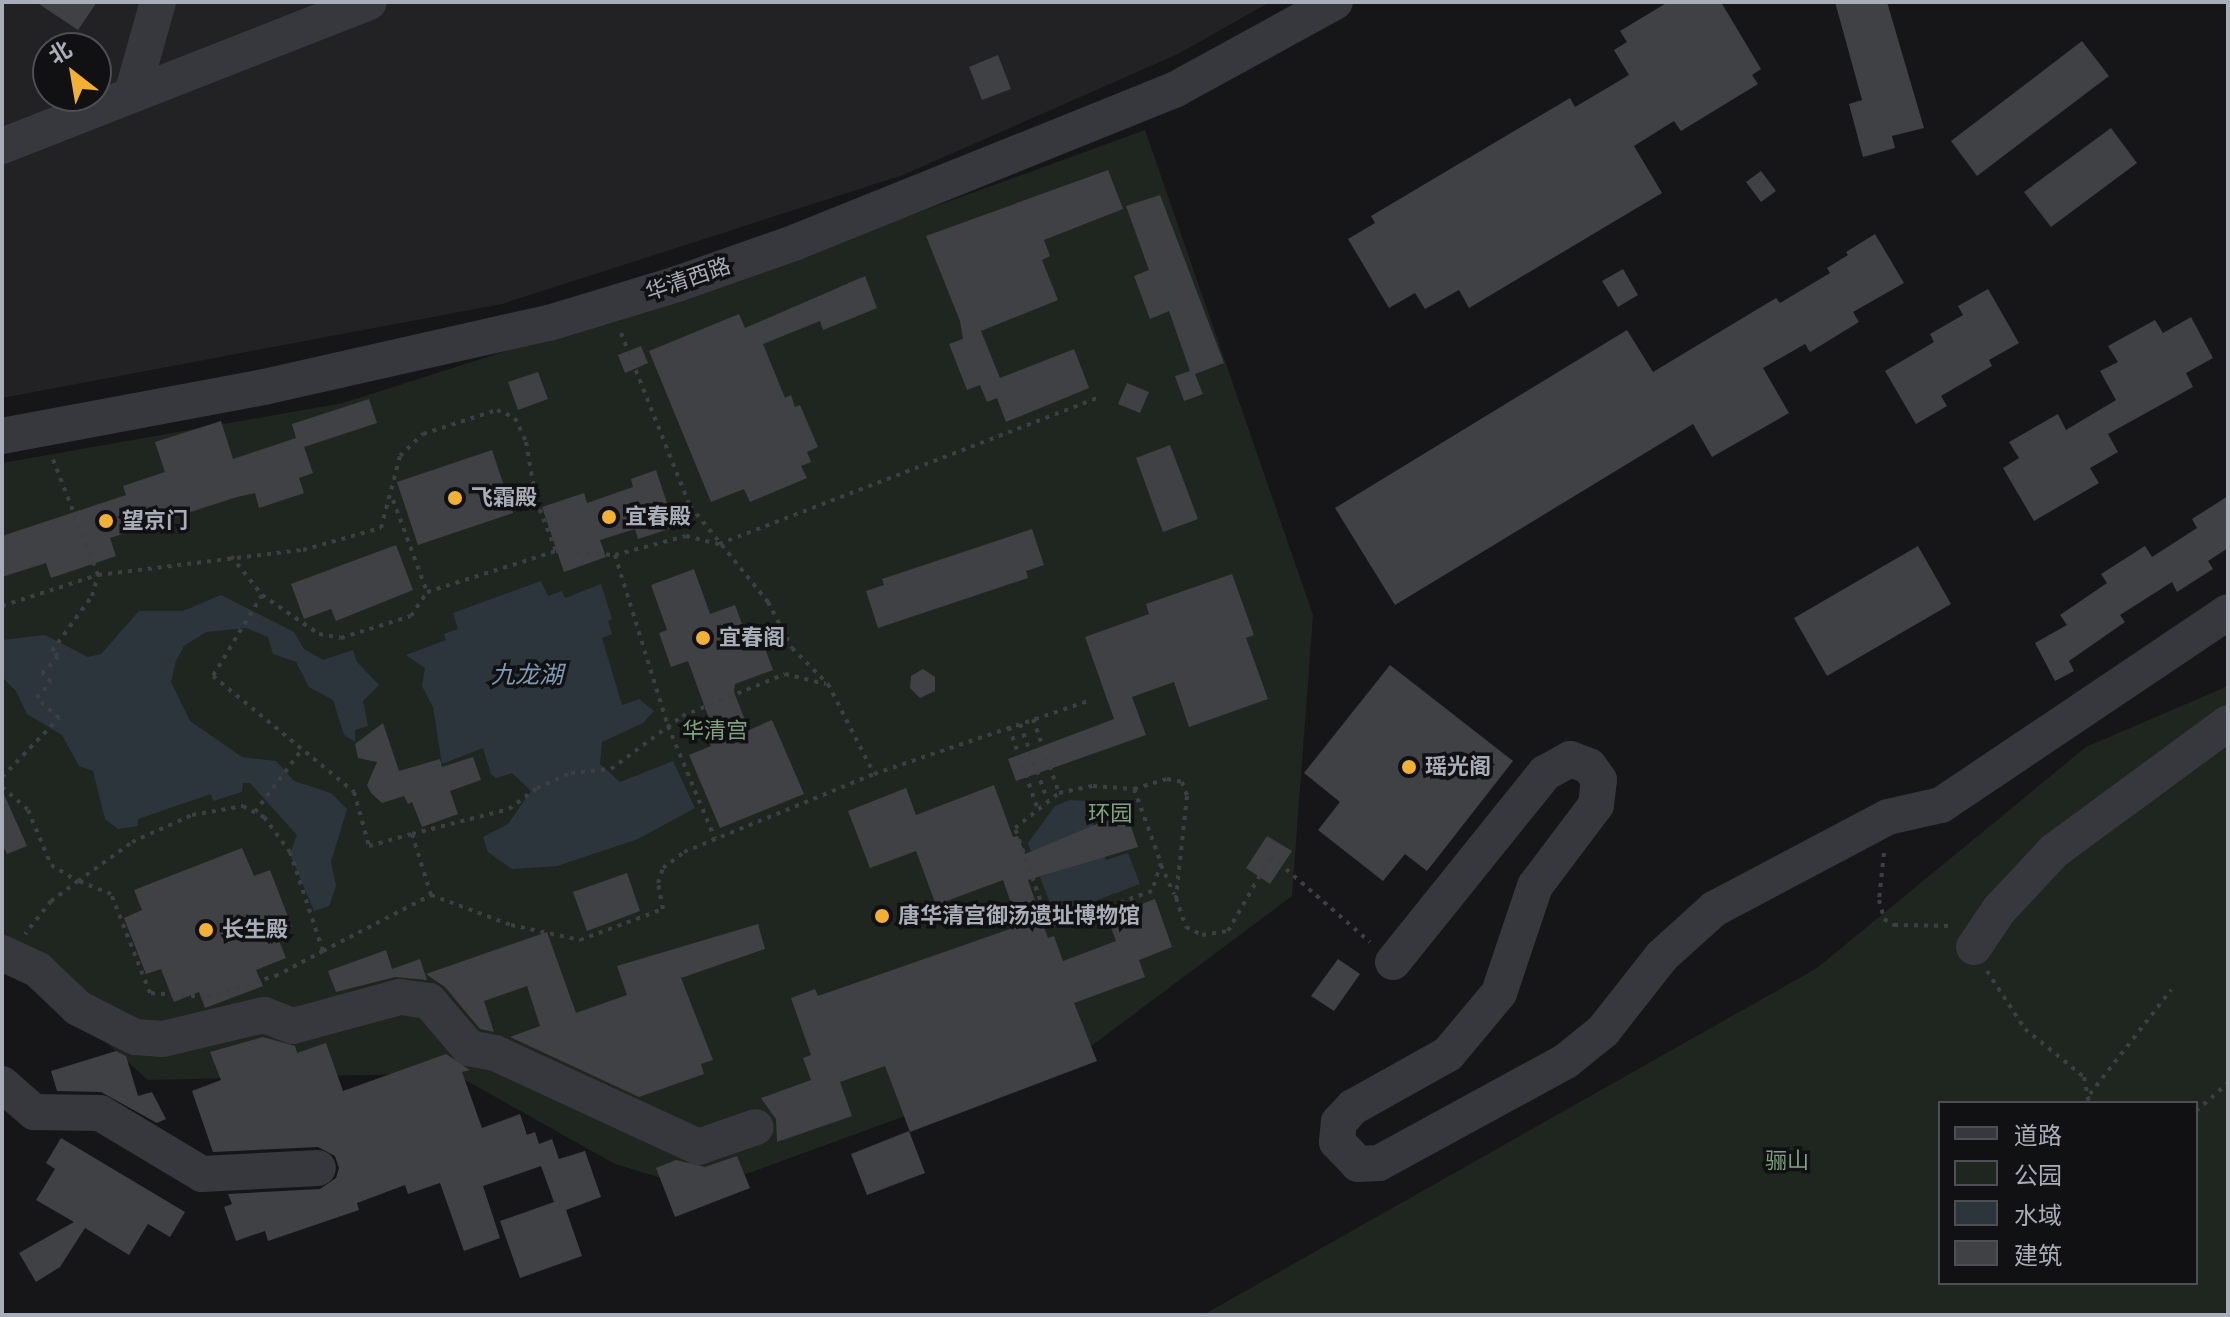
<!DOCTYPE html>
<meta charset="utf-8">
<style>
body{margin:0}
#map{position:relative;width:2230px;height:1317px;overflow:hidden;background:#161618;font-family:"Fira Sans Condensed","Noto Sans SC",sans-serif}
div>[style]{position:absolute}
.built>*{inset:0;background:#222225}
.green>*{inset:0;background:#1e261f}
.water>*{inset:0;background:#2c353c}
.building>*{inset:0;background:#404145}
.path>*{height:4px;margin-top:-2px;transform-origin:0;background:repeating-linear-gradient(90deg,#3d3f44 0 4px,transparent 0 10px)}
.minor>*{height:36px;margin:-18px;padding:0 18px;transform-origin:18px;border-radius:18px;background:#37383d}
.dots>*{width:22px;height:22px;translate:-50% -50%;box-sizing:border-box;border:4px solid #111113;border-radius:50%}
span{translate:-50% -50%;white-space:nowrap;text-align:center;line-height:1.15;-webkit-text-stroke:7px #111113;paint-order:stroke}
.street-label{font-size:22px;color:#a8adb8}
.poi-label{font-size:22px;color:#a8adb8;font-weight:700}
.left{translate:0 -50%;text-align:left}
.park-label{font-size:22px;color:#7fa381}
.water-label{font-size:24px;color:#7f9bb3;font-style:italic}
.frame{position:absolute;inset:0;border:4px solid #a8adb8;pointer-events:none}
.legend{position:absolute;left:1938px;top:1101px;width:260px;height:184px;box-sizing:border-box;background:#111113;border:2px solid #4d4f55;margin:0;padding:10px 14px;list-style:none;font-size:24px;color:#a8adb8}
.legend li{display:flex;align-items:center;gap:16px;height:40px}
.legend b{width:40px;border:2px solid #4d4f55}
.north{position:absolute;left:32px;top:32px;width:80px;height:80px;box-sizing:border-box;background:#111113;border:2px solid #4d4f55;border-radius:50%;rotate:329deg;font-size:22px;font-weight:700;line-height:32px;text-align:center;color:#a8adb8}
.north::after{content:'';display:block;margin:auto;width:28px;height:36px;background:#f2b134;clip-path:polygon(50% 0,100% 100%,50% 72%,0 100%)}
</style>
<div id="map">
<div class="built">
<div style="clip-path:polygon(evenodd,2px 2px,1270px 2px,1178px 54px,903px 175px,502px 304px,2px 398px,2px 2px,48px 48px,96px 48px,96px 96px,48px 96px,48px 48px)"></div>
</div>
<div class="green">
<div style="clip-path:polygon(1145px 130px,1313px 615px,1292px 896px,1086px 1050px,702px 1190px,615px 1164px,453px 1073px,148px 1080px,2px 949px,2px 463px,343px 403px,760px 270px)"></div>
<div style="clip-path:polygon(evenodd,2228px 686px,2228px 1315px,1203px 1315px,1817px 968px,2086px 747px,2228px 686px,1940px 1103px,2196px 1103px,2196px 1283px,1940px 1283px,1940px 1103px)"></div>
</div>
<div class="water">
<div style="clip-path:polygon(541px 581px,548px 596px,562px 591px,565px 598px,601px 584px,612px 619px,608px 621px,612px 634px,602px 638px,622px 705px,639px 699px,654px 711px,643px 723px,602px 742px,600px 764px,620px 782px,673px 761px,695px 808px,638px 839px,557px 866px,512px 869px,488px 852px,483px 837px,508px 824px,531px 791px,512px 773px,496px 778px,491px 774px,483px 748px,442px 764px,433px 707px,422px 686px,425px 668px,406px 655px,446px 640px,444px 634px,458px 629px,453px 613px)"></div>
<div style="clip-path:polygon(221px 595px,294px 632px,304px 649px,323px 660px,353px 650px,357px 662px,379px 685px,363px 701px,368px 726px,355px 730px,355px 742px,344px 735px,333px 700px,309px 687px,296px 662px,273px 654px,268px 637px,246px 628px,206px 632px,184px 646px,176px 661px,171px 682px,190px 721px,242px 757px,276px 761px,294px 781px,331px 793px,347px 809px,331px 862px,336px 886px,329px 906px,314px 911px,290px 854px,297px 835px,250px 783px,243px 783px,242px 792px,213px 801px,211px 794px,138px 819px,138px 826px,118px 829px,105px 819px,93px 771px,79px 766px,62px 735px,27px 714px,16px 691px,2px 677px,2px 640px,45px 635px,88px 657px,101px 654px,139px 611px,183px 611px)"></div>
<div style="clip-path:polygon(1070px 800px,1109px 802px,1114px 815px,1093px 823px,1106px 860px,1128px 853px,1140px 884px,1055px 916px,1040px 877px,1093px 859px,1031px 852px,1028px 843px,1055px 806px)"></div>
</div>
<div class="building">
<div style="clip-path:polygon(36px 2px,97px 2px,78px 30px)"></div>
<div style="clip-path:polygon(1668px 2px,1721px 2px,1761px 69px,1752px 75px,1758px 84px,1681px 131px,1674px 121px,1634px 146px,1662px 193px,1469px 308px,1459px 290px,1425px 309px,1415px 293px,1389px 308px,1348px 239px,1375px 223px,1371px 216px,1570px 98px,1575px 107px,1629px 75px,1614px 50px,1627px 42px,1620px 31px)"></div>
<div style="clip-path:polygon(1835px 2px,1887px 2px,1924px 128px,1892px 136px,1895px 148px,1863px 157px,1849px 104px,1862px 100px)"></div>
<div style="clip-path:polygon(2082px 41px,2109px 76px,1977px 176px,1951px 141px)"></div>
<div style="clip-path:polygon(998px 55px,1011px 89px,982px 100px,969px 67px)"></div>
<div style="clip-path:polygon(2111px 128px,2137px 163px,2051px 227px,2024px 192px)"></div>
<div style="clip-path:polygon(1108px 170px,1123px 209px,1044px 240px,1050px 256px,1042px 260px,1058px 300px,981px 331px,1000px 378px,1074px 349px,1089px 388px,1006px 422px,997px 398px,987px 402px,980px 385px,967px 390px,949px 344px,963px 339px,960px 321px,926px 236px)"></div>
<div style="clip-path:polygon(1761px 171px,1776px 191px,1761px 202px,1746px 182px)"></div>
<div style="clip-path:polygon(1160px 195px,1224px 363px,1195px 374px,1203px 394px,1184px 401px,1175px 376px,1190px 371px,1169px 311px,1150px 319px,1134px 276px,1149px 270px,1126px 206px)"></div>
<div style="clip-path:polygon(1875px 234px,1904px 283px,1853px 312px,1859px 322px,1810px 352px,1805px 344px,1763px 368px,1789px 413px,1712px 457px,1693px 424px,1395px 605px,1335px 508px,1627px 330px,1653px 372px,1776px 298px,1780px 303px,1830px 273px,1827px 268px,1848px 255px,1846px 252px)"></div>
<div style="clip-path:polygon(1623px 269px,1638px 295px,1618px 307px,1602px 281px)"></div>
<div style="clip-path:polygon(865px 276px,877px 308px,823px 330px,820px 321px,763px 344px,785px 398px,791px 395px,795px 407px,800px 405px,818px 447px,807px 452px,811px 462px,801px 466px,807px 478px,750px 502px,744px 489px,711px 502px,649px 351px,739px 314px,745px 328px)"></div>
<div style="clip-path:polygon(1988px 289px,2019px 343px,1989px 360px,1992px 366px,1941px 396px,1947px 406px,1916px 424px,1885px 371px,1934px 342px,1930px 334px,1963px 315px,1958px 306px)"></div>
<div style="clip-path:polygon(2191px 317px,2213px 358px,2186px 373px,2193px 387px,2108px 434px,2118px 452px,2090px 468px,2099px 483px,2034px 521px,2003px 468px,2019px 458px,2009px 442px,2058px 414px,2066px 430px,2116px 400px,2100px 371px,2118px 362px,2108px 346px,2155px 320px,2163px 333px)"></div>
<div style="clip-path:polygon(641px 346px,648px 363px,625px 373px,618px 355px)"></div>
<div style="clip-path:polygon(538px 372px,548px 399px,518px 410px,508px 382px)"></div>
<div style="clip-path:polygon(1127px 383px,1149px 392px,1140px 413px,1118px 404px)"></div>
<div style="clip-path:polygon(369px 399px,377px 423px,304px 447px,313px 473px,299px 478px,304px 493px,259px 508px,255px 493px,237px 497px,110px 538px,116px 556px,51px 578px,46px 563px,2px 577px,2px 536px,126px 495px,123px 486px,165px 472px,155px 442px,221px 421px,233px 459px,296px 438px,292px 424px)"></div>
<div style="clip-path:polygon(1170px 445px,1198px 519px,1163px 532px,1136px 458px)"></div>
<div style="clip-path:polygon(492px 450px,513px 513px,418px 545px,397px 482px)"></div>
<div style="clip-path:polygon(656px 470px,675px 527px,638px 539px,635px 529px,600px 540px,606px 557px,564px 572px,542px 507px,584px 493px,587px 503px,633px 487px,631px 479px)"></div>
<div style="clip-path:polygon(2228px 496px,2228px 548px,2208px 561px,2213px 569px,2177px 592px,2172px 582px,2120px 615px,2125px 622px,2069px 661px,2074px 671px,2055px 681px,2035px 643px,2067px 625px,2060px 615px,2107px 583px,2101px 574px,2145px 546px,2152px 557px,2197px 528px,2192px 519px)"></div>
<div style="clip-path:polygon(1032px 529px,1044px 565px,1026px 571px,1028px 578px,878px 628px,866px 591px,884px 585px,882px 579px)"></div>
<div style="clip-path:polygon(396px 545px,413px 590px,336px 621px,331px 609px,304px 619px,291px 584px)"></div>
<div style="clip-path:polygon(1918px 546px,1951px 604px,1827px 676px,1794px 618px)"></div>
<div style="clip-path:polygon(694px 569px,710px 614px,735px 605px,748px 640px,760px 635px,773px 670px,735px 684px,734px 692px,749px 730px,772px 720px,804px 794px,720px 828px,689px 755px,711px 746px,707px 738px,715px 735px,688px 661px,671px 667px,659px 633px,667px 630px,651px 585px)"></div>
<div style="clip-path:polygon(1232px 574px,1254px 635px,1246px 638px,1268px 699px,1189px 727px,1174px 682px,1132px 697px,1146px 735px,1016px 781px,1008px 759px,1114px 719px,1085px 637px,1149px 614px,1146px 604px)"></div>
<div style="clip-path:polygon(1390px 665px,1513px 761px,1427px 871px,1405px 854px,1383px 881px,1318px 830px,1340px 802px,1304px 773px)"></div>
<div style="clip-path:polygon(923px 669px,935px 677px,935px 691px,920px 698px,910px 688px,911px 676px)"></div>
<div style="clip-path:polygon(383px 723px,399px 771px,440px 759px,442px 767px,473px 757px,481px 780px,450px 791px,458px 814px,422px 827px,412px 802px,408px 804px,404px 796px,382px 803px,371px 793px,367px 785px,377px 762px,358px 758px,355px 744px)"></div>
<div style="clip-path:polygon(994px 785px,1013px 837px,1018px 836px,1025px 854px,1126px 812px,1138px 847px,1028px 880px,1048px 938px,1054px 936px,1063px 961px,1116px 941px,1107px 917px,1155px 899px,1172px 947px,1139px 960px,1145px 977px,1074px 1003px,1097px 1061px,910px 1132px,885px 1066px,840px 1082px,852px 1116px,777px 1142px,776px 1119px,761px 1098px,811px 1080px,803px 1058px,811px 1055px,791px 998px,815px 989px,818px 996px,1019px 926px,1003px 880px,936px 905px,916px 851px,870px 868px,848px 811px,906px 788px,916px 815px)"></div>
<div style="clip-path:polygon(2px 790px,27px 846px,7px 854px,2px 844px)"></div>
<div style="clip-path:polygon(1267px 836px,1292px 851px,1270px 884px,1246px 868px)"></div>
<div style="clip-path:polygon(242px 848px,254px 876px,270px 870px,292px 927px,276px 933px,286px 958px,256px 970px,263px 986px,205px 1008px,199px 992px,174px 1002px,161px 969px,146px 974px,124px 918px,142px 910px,134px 890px)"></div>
<div style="clip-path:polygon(627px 873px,640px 911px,587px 931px,573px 892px)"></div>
<div style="clip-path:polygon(758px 924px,765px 949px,681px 978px,713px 1060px,701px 1064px,704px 1074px,639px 1097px,510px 1037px,540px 1026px,527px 986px,484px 1001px,494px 1032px,480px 1029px,445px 987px,426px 974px,547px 932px,576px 1013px,627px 995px,617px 966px)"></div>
<div style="clip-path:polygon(386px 950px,392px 969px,420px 959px,427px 980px,395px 977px,336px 992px,328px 971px)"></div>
<div style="clip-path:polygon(1338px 959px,1360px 974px,1334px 1011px,1311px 996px)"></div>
<div style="clip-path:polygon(263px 1037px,295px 1046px,297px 1053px,326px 1043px,343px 1091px,446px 1054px,470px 1070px,462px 1072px,482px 1128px,520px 1114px,527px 1135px,535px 1132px,539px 1144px,552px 1139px,559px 1159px,585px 1151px,601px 1197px,566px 1210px,582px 1256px,520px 1278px,500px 1221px,554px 1202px,541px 1166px,483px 1186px,500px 1238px,464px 1251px,440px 1183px,408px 1194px,405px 1185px,357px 1203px,359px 1210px,268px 1241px,265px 1231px,236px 1241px,224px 1207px,232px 1204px,228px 1194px,320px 1189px,336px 1178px,339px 1168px,335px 1156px,318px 1147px,213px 1152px,192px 1091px,221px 1080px,210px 1052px)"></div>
<div style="clip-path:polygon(116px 1051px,126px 1056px,138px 1096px,152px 1092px,166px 1119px,157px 1123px,101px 1092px,57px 1091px,51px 1071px)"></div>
<div style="clip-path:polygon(909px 1131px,925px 1173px,867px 1195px,851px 1154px)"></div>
<div style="clip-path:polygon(61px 1138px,185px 1212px,170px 1237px,148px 1224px,129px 1255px,85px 1228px,60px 1267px,36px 1282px,19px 1253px,74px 1222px,36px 1200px,55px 1169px,46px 1163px)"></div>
<div style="clip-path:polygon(737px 1156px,750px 1188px,675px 1217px,656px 1168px,676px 1160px,705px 1167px)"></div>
</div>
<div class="path">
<div style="left:621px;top:333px;width:186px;rotate:68.3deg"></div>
<div style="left:690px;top:506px;width:124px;rotate:50.9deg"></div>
<div style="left:768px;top:602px;width:52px;rotate:62.4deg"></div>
<div style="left:792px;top:648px;width:51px;rotate:45deg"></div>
<div style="left:828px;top:684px;width:101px;rotate:62.9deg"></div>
<div style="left:393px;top:500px;width:98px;rotate:69.7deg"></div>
<div style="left:427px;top:592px;width:135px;rotate:-17.6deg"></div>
<div style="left:556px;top:551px;width:59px;rotate:3.9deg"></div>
<div style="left:615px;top:555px;width:73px;rotate:-15deg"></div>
<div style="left:686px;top:536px;width:34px;rotate:14deg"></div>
<div style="left:719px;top:544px;width:407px;rotate:-21.1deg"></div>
<div style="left:615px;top:555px;width:179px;rotate:72.8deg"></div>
<div style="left:668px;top:726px;width:122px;rotate:67.4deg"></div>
<div style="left:231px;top:556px;width:50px;rotate:51.5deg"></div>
<div style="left:262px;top:595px;width:69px;rotate:34.4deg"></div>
<div style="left:319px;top:634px;width:22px;rotate:10deg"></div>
<div style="left:341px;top:638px;width:73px;rotate:-17.4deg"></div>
<div style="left:411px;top:616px;width:29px;rotate:-56deg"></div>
<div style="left:262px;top:595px;width:95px;rotate:121.2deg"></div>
<div style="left:213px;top:676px;width:183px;rotate:39.4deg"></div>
<div style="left:354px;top:792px;width:56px;rotate:74.5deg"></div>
<div style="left:369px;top:846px;width:45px;rotate:-15.6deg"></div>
<div style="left:412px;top:834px;width:64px;rotate:72.7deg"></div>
<div style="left:2px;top:606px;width:101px;rotate:-17.9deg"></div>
<div style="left:98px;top:575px;width:207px;rotate:-7deg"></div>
<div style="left:303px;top:550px;width:81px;rotate:-15.8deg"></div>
<div style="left:381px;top:528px;width:74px;rotate:-75.2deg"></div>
<div style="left:400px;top:456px;width:32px;rotate:-44deg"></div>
<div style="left:423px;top:434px;width:78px;rotate:-18deg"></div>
<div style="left:497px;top:410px;width:20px;rotate:24deg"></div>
<div style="left:515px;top:418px;width:26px;rotate:65deg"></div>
<div style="left:526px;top:442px;width:59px;rotate:80.2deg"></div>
<div style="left:536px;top:500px;width:55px;rotate:68.6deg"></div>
<div style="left:1033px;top:719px;width:78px;rotate:70.6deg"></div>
<div style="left:1020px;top:724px;width:80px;rotate:70.2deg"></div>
<div style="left:1009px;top:727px;width:85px;rotate:70.7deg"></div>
<div style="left:2px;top:777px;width:82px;rotate:-46deg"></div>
<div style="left:59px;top:718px;width:30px;rotate:-138deg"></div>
<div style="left:37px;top:698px;width:21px;rotate:-49deg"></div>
<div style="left:51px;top:682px;width:12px;rotate:-138deg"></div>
<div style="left:42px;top:674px;width:24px;rotate:-48deg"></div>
<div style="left:58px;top:656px;width:8px;rotate:-140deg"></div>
<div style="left:52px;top:651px;width:68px;rotate:-54deg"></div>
<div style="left:92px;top:596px;width:22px;rotate:-74deg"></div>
<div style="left:98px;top:575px;width:127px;rotate:-111.3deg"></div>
<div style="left:2px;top:787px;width:35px;rotate:41deg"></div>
<div style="left:28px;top:810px;width:60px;rotate:67.3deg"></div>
<div style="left:51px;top:865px;width:31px;rotate:31deg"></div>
<div style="left:78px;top:881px;width:34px;rotate:143deg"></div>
<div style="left:51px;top:901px;width:42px;rotate:128.2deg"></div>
<div style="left:1134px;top:789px;width:79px;rotate:70deg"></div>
<div style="left:1161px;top:863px;width:29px;rotate:108deg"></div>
<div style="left:1152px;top:891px;width:109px;rotate:160.1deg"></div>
<div style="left:1050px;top:928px;width:106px;rotate:-109.3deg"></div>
<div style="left:1015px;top:828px;width:56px;rotate:-38.5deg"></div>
<div style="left:1059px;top:793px;width:35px;rotate:-12deg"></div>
<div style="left:1093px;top:786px;width:41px;rotate:4.2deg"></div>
<div style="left:1134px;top:789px;width:34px;rotate:-17deg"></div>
<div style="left:1167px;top:779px;width:15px;rotate:11deg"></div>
<div style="left:1182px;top:782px;width:15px;rotate:70deg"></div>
<div style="left:1187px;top:796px;width:103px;rotate:96.2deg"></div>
<div style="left:1176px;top:898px;width:31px;rotate:71deg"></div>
<div style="left:1186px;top:927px;width:18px;rotate:27deg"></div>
<div style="left:1202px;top:935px;width:26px;rotate:-9deg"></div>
<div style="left:1228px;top:931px;width:86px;rotate:-60.2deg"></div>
<div style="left:1271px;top:856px;width:131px;rotate:41deg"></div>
<div style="left:243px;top:806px;width:24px;rotate:28deg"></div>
<div style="left:264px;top:817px;width:44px;rotate:53.4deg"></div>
<div style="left:290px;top:852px;width:104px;rotate:71.6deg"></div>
<div style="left:323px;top:951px;width:51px;rotate:151.9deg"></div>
<div style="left:278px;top:975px;width:76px;rotate:163.2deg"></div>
<div style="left:205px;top:997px;width:55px;rotate:-175.8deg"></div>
<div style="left:150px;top:993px;width:106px;rotate:-111.5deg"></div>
<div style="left:111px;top:894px;width:35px;rotate:-158deg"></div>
<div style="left:78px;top:881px;width:67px;rotate:-35.8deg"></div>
<div style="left:132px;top:842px;width:66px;rotate:-24.2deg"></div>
<div style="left:192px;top:815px;width:52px;rotate:-10deg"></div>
<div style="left:255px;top:812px;width:75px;rotate:-53.1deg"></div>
<div style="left:412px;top:834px;width:100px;rotate:-14.5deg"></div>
<div style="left:509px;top:809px;width:35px;rotate:-37deg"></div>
<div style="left:537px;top:788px;width:37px;rotate:-24deg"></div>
<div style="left:571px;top:773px;width:40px;rotate:-5.7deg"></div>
<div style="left:611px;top:769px;width:89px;rotate:-36.7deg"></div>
<div style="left:682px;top:716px;width:111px;rotate:-22.2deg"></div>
<div style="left:785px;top:674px;width:42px;rotate:13.7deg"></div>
<div style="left:1884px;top:853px;width:47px;rotate:96.1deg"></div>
<div style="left:1879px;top:900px;width:20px;rotate:75deg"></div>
<div style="left:1884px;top:919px;width:12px;rotate:31deg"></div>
<div style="left:1894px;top:925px;width:60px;rotate:1deg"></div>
<div style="left:1161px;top:865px;width:32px;rotate:66deg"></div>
<div style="left:323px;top:951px;width:122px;rotate:-27.4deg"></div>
<div style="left:431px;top:895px;width:85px;rotate:20.6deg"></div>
<div style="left:511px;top:925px;width:71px;rotate:12.3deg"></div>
<div style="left:580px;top:940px;width:89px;rotate:-20.5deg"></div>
<div style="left:663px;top:909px;width:26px;rotate:-101deg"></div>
<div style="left:658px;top:883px;width:16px;rotate:-72deg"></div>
<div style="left:663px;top:868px;width:26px;rotate:-37deg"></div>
<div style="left:684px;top:852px;width:205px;rotate:-22.3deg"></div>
<div style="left:874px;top:774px;width:226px;rotate:-18.8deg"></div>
<div style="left:1987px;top:971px;width:69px;rotate:56.8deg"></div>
<div style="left:2025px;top:1029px;width:76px;rotate:39.1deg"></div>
<div style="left:2084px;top:1077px;width:26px;rotate:79deg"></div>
<div style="left:2090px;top:1094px;width:132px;rotate:-52.1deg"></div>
<div style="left:2196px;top:1111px;width:43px;rotate:-41.2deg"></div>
</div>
<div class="minor">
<div style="left:132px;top:94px;width:96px;rotate:-74.2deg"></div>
<div style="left:2px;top:146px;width:394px;rotate:-21.4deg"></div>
<div style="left:2px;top:436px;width:267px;rotate:-10.6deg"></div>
<div style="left:264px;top:387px;width:292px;rotate:-12.7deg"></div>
<div style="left:549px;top:323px;width:134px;rotate:-16.9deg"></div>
<div style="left:677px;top:284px;width:126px;rotate:-19.4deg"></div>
<div style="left:796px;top:242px;width:410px;rotate:-21.9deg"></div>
<div style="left:1176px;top:89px;width:181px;rotate:-28.7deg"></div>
<div style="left:1974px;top:947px;width:45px;rotate:-56deg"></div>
<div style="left:1999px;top:910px;width:81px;rotate:-47deg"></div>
<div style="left:2054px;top:851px;width:216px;rotate:-36.3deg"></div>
<div style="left:2px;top:953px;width:40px;rotate:25deg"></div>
<div style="left:38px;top:970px;width:55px;rotate:43.5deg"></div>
<div style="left:78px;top:1008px;width:64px;rotate:27deg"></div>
<div style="left:135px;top:1037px;width:28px;rotate:4deg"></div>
<div style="left:163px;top:1039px;width:104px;rotate:-13.4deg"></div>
<div style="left:264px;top:1015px;width:31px;rotate:21deg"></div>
<div style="left:293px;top:1026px;width:111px;rotate:-15.2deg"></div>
<div style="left:400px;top:997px;width:29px;rotate:8deg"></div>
<div style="left:429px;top:1001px;width:62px;rotate:49.6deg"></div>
<div style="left:469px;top:1048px;width:26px;rotate:11deg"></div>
<div style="left:495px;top:1053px;width:224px;rotate:24.8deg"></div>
<div style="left:698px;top:1147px;width:61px;rotate:-19deg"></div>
<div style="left:1393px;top:962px;width:243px;rotate:-51.2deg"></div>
<div style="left:1545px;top:773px;width:29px;rotate:-29deg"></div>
<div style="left:1570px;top:759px;width:20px;rotate:20deg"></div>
<div style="left:1589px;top:766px;width:17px;rotate:54deg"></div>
<div style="left:1599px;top:780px;width:25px;rotate:97deg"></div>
<div style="left:1596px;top:805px;width:101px;rotate:127deg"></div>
<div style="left:1535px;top:886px;width:113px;rotate:108.6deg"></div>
<div style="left:1499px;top:993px;width:80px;rotate:129.9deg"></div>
<div style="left:1448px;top:1054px;width:109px;rotate:150.8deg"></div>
<div style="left:1353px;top:1107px;width:21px;rotate:133deg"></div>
<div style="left:1339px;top:1122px;width:20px;rotate:96deg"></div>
<div style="left:1337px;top:1142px;width:30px;rotate:46deg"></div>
<div style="left:1358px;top:1164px;width:21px;rotate:-3deg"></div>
<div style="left:1379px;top:1163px;width:213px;rotate:-28.6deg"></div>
<div style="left:1566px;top:1061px;width:48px;rotate:-39deg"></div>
<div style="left:1603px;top:1031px;width:95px;rotate:-51.8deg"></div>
<div style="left:1662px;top:956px;width:70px;rotate:-42.1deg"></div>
<div style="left:1714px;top:909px;width:197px;rotate:-27.9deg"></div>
<div style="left:1888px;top:817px;width:54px;rotate:-12.8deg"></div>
<div style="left:1941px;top:805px;width:346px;rotate:-33.9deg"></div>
<div style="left:2px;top:1084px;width:43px;rotate:41.2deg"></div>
<div style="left:34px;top:1112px;width:66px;rotate:0.9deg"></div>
<div style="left:100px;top:1113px;width:119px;rotate:30.9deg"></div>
<div style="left:202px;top:1174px;width:116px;rotate:-3deg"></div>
</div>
<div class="dots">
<div style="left:455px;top:498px;background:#f2b134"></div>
<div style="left:609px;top:517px;background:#f2b134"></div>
<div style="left:106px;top:521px;background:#f2b134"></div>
<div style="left:703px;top:638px;background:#f2b134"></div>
<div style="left:1409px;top:767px;background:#f2b134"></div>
<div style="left:882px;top:916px;background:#f2b134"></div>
<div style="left:206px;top:930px;background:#f2b134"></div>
</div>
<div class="street-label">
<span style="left:688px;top:279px;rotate:-19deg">华清西路</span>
</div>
<div class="poi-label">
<span class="left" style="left:471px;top:498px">飞霜殿</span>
<span class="left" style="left:625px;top:517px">宜春殿</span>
<span class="left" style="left:122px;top:521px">望京门</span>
<span class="left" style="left:719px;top:638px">宜春阁</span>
<span class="left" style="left:1425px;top:767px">瑶光阁</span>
<span class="left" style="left:898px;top:916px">唐华清宫御汤遗址博物馆</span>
<span class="left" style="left:222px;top:930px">长生殿</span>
</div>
<div class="park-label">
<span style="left:715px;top:731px">华清宫</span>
<span style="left:1110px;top:814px">环园</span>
<span style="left:1787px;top:1161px">骊山</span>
</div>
<div class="water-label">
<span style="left:527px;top:676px">九龙湖</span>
</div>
<div class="frame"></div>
<ul class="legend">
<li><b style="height:10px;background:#37383d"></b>道路</li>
<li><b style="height:22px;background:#1e261f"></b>公园</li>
<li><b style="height:22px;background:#2c353c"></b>水域</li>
<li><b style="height:22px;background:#404145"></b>建筑</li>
</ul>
<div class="north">北</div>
</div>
